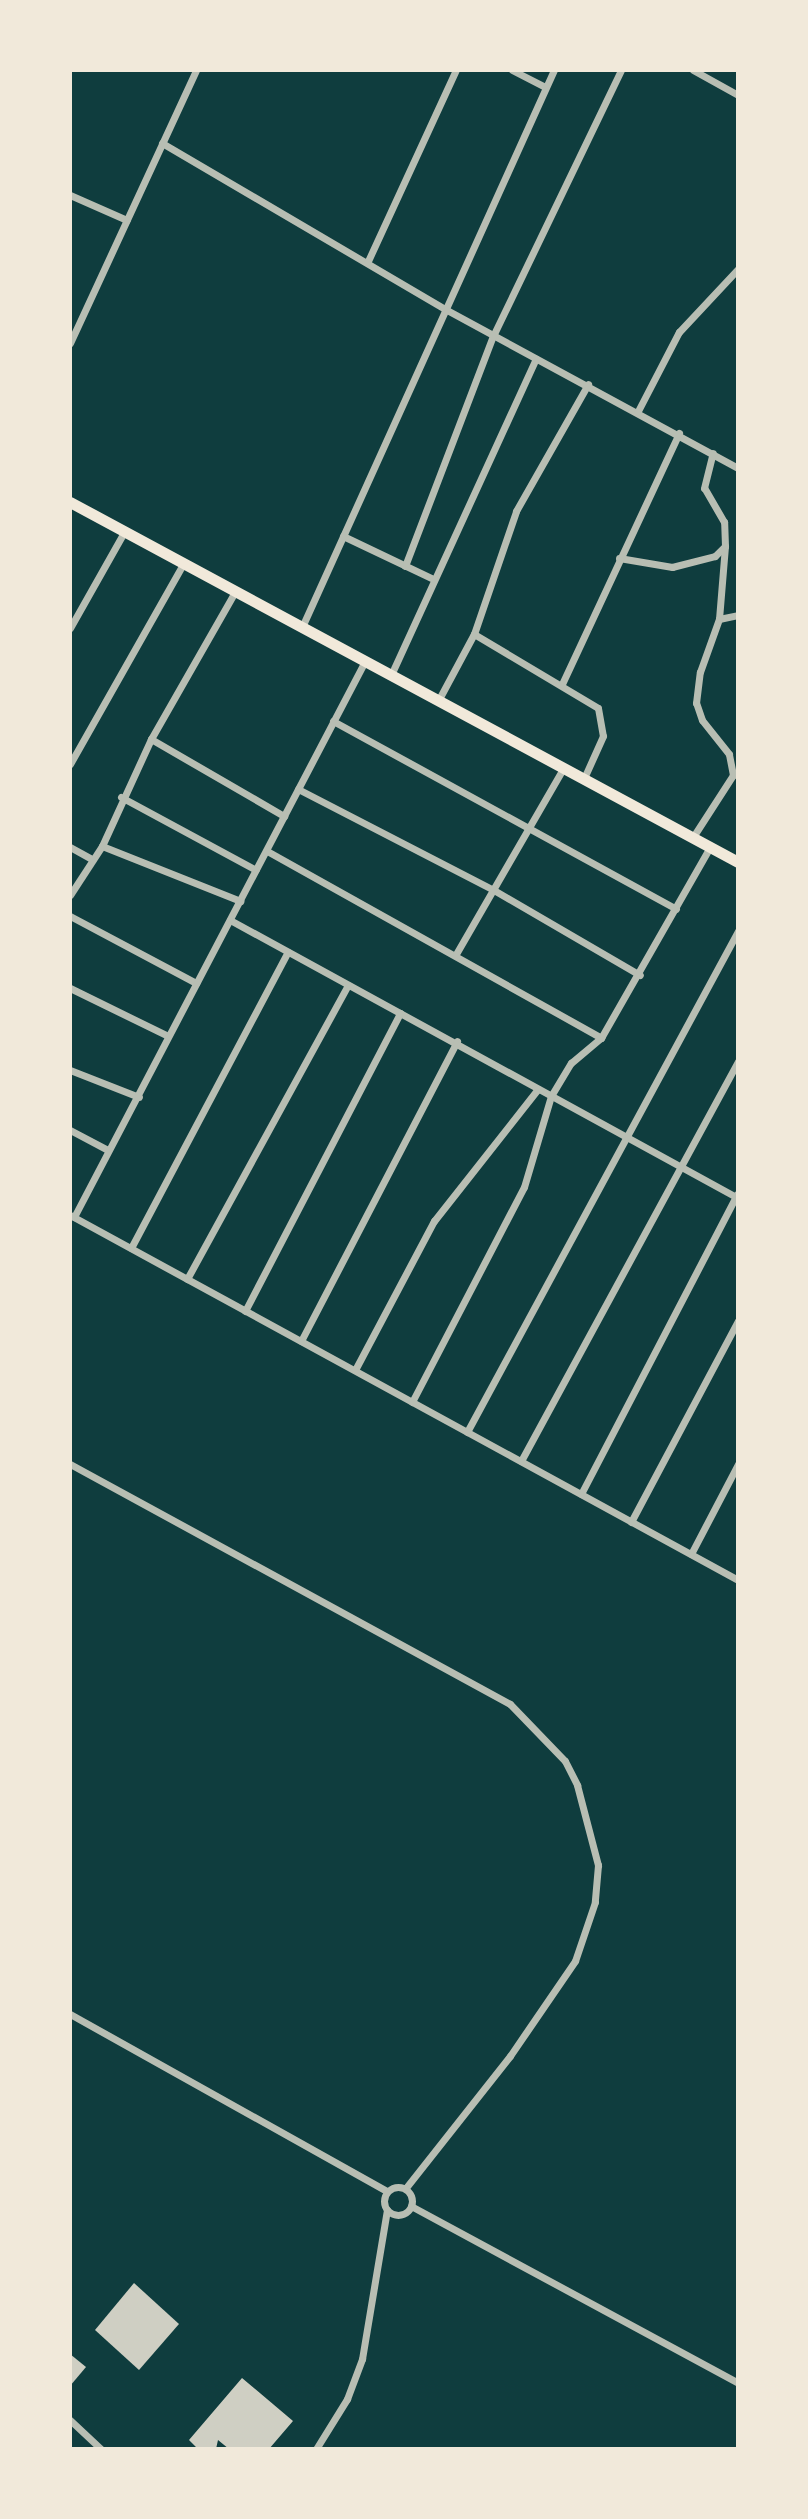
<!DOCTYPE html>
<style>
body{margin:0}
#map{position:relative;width:808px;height:2519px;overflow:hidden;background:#0f3d3e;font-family:Rubik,sans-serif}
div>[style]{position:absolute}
.building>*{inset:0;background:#cfcfc3}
.minor>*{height:7px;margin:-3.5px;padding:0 3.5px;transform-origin:3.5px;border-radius:3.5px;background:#b8beb3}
.minor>.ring{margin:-3.5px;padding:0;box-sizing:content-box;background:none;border:7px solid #b8beb3;border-radius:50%}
.primary>*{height:11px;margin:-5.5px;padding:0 5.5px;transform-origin:5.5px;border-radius:5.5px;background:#f1e9da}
span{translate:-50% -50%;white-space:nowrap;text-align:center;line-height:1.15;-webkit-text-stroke:6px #f1e9da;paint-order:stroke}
.frame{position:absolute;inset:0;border:72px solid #f1e9da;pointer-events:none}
</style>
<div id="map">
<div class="building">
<div style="clip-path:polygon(134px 2283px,179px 2324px,139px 2370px,95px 2330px)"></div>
<div style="clip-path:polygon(70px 2354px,86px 2367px,70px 2386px)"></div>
<div style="clip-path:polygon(242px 2378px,293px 2421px,269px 2449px,229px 2449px,218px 2440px,216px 2449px,198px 2449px,189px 2440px)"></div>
</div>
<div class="minor">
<div style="left:512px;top:70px;width:37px;rotate:27deg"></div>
<div style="left:693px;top:70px;width:51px;rotate:29.1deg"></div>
<div style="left:162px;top:143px;width:328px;rotate:30.4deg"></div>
<div style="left:445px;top:309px;width:333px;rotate:28.5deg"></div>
<div style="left:70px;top:195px;width:62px;rotate:23.7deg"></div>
<div style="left:368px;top:261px;width:210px;rotate:-65.3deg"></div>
<div style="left:70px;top:343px;width:301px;rotate:-65.2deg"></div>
<div style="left:638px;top:411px;width:89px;rotate:-62.6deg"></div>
<div style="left:679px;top:332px;width:86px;rotate:-46.9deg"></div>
<div style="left:343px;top:536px;width:98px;rotate:25.5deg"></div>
<div style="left:619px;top:558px;width:54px;rotate:9.6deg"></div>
<div style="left:672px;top:567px;width:44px;rotate:-14.3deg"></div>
<div style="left:715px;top:556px;width:14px;rotate:-45deg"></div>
<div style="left:725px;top:546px;width:24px;rotate:-92deg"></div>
<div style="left:724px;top:522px;width:39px;rotate:-120deg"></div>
<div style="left:704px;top:488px;width:36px;rotate:-76deg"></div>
<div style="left:405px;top:566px;width:246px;rotate:-69.1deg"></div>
<div style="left:493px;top:336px;width:295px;rotate:-64.3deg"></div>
<div style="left:719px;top:619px;width:19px;rotate:-12deg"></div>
<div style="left:302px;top:627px;width:611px;rotate:-65.66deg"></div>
<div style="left:70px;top:628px;width:110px;rotate:-60.6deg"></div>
<div style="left:474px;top:634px;width:144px;rotate:30.8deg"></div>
<div style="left:598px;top:708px;width:28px;rotate:80deg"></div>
<div style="left:603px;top:736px;width:44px;rotate:114.2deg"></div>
<div style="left:391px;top:675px;width:348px;rotate:-65.4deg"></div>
<div style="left:562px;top:684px;width:277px;rotate:-65deg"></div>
<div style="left:438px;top:701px;width:76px;rotate:-61.8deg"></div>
<div style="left:474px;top:634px;width:130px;rotate:-71.1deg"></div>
<div style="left:516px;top:511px;width:146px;rotate:-60.4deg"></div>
<div style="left:333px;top:721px;width:391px;rotate:28.7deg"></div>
<div style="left:151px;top:739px;width:154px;rotate:30.1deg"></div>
<div style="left:70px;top:764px;width:230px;rotate:-60.5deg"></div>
<div style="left:298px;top:789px;width:218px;rotate:27.3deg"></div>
<div style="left:492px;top:889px;width:171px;rotate:30.2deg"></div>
<div style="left:121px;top:797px;width:153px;rotate:28.4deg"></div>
<div style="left:693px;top:837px;width:74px;rotate:-57.2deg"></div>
<div style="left:733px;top:775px;width:21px;rotate:-101deg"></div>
<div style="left:729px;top:754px;width:43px;rotate:-128.5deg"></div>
<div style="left:702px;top:720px;width:18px;rotate:-109deg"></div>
<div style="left:696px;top:703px;width:31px;rotate:-83deg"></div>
<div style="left:700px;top:672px;width:56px;rotate:-70.3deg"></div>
<div style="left:719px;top:619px;width:73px;rotate:-85.3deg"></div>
<div style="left:102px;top:846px;width:149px;rotate:21.7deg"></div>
<div style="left:70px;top:847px;width:23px;rotate:29deg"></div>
<div style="left:267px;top:851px;width:383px;rotate:29.2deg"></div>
<div style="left:601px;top:1038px;width:220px;rotate:-60.3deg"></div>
<div style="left:70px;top:895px;width:59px;rotate:-56.9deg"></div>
<div style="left:102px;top:846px;width:118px;rotate:-65.4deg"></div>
<div style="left:151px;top:739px;width:169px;rotate:-60.3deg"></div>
<div style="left:70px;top:916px;width:143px;rotate:28deg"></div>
<div style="left:230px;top:920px;width:579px;rotate:28.69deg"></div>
<div style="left:456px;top:954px;width:216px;rotate:-60deg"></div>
<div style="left:70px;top:988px;width:109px;rotate:26.1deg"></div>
<div style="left:70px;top:1070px;width:74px;rotate:21.4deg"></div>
<div style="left:70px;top:1130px;width:43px;rotate:27.8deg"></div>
<div style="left:70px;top:1215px;width:761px;rotate:28.65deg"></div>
<div style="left:74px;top:1217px;width:628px;rotate:-62.37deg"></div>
<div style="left:131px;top:1248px;width:335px;rotate:-62.1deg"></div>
<div style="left:187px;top:1279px;width:335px;rotate:-61.3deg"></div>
<div style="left:245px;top:1311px;width:336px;rotate:-62.5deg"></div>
<div style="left:301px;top:1341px;width:338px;rotate:-62.5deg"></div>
<div style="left:355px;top:1370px;width:169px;rotate:-62.1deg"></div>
<div style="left:434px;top:1221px;width:168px;rotate:-51.8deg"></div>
<div style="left:412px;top:1402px;width:242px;rotate:-62.5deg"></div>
<div style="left:524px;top:1187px;width:95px;rotate:-73.5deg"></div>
<div style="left:551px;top:1096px;width:39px;rotate:-59deg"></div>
<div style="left:571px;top:1063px;width:39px;rotate:-40deg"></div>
<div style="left:467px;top:1432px;width:570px;rotate:-61.59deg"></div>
<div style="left:521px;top:1461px;width:455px;rotate:-61.5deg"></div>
<div style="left:70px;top:1464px;width:501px;rotate:28.61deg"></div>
<div style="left:510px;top:1704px;width:79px;rotate:46deg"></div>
<div style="left:565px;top:1761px;width:27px;rotate:63deg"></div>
<div style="left:577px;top:1785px;width:83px;rotate:75.3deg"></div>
<div style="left:598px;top:1865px;width:37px;rotate:95deg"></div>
<div style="left:595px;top:1902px;width:62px;rotate:108.7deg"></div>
<div style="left:575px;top:1961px;width:115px;rotate:124.4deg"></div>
<div style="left:510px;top:2056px;width:169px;rotate:128.3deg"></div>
<div style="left:581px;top:1494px;width:338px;rotate:-62.5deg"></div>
<div style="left:631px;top:1522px;width:228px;rotate:-62deg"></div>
<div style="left:691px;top:1554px;width:102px;rotate:-62.4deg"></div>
<div style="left:70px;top:2014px;width:363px;rotate:29.2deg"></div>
<div class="ring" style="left:384px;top:2187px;width:21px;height:21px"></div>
<div style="left:411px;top:2206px;width:372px;rotate:28.4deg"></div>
<div style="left:70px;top:2420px;width:42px;rotate:43.1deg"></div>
<div style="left:316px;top:2449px;width:59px;rotate:-58.2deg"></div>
<div style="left:347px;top:2399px;width:43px;rotate:-69.4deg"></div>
<div style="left:362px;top:2359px;width:151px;rotate:-80.5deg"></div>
</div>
<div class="primary">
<div style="left:70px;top:502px;width:759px;rotate:28.32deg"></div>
</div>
<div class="frame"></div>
</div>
